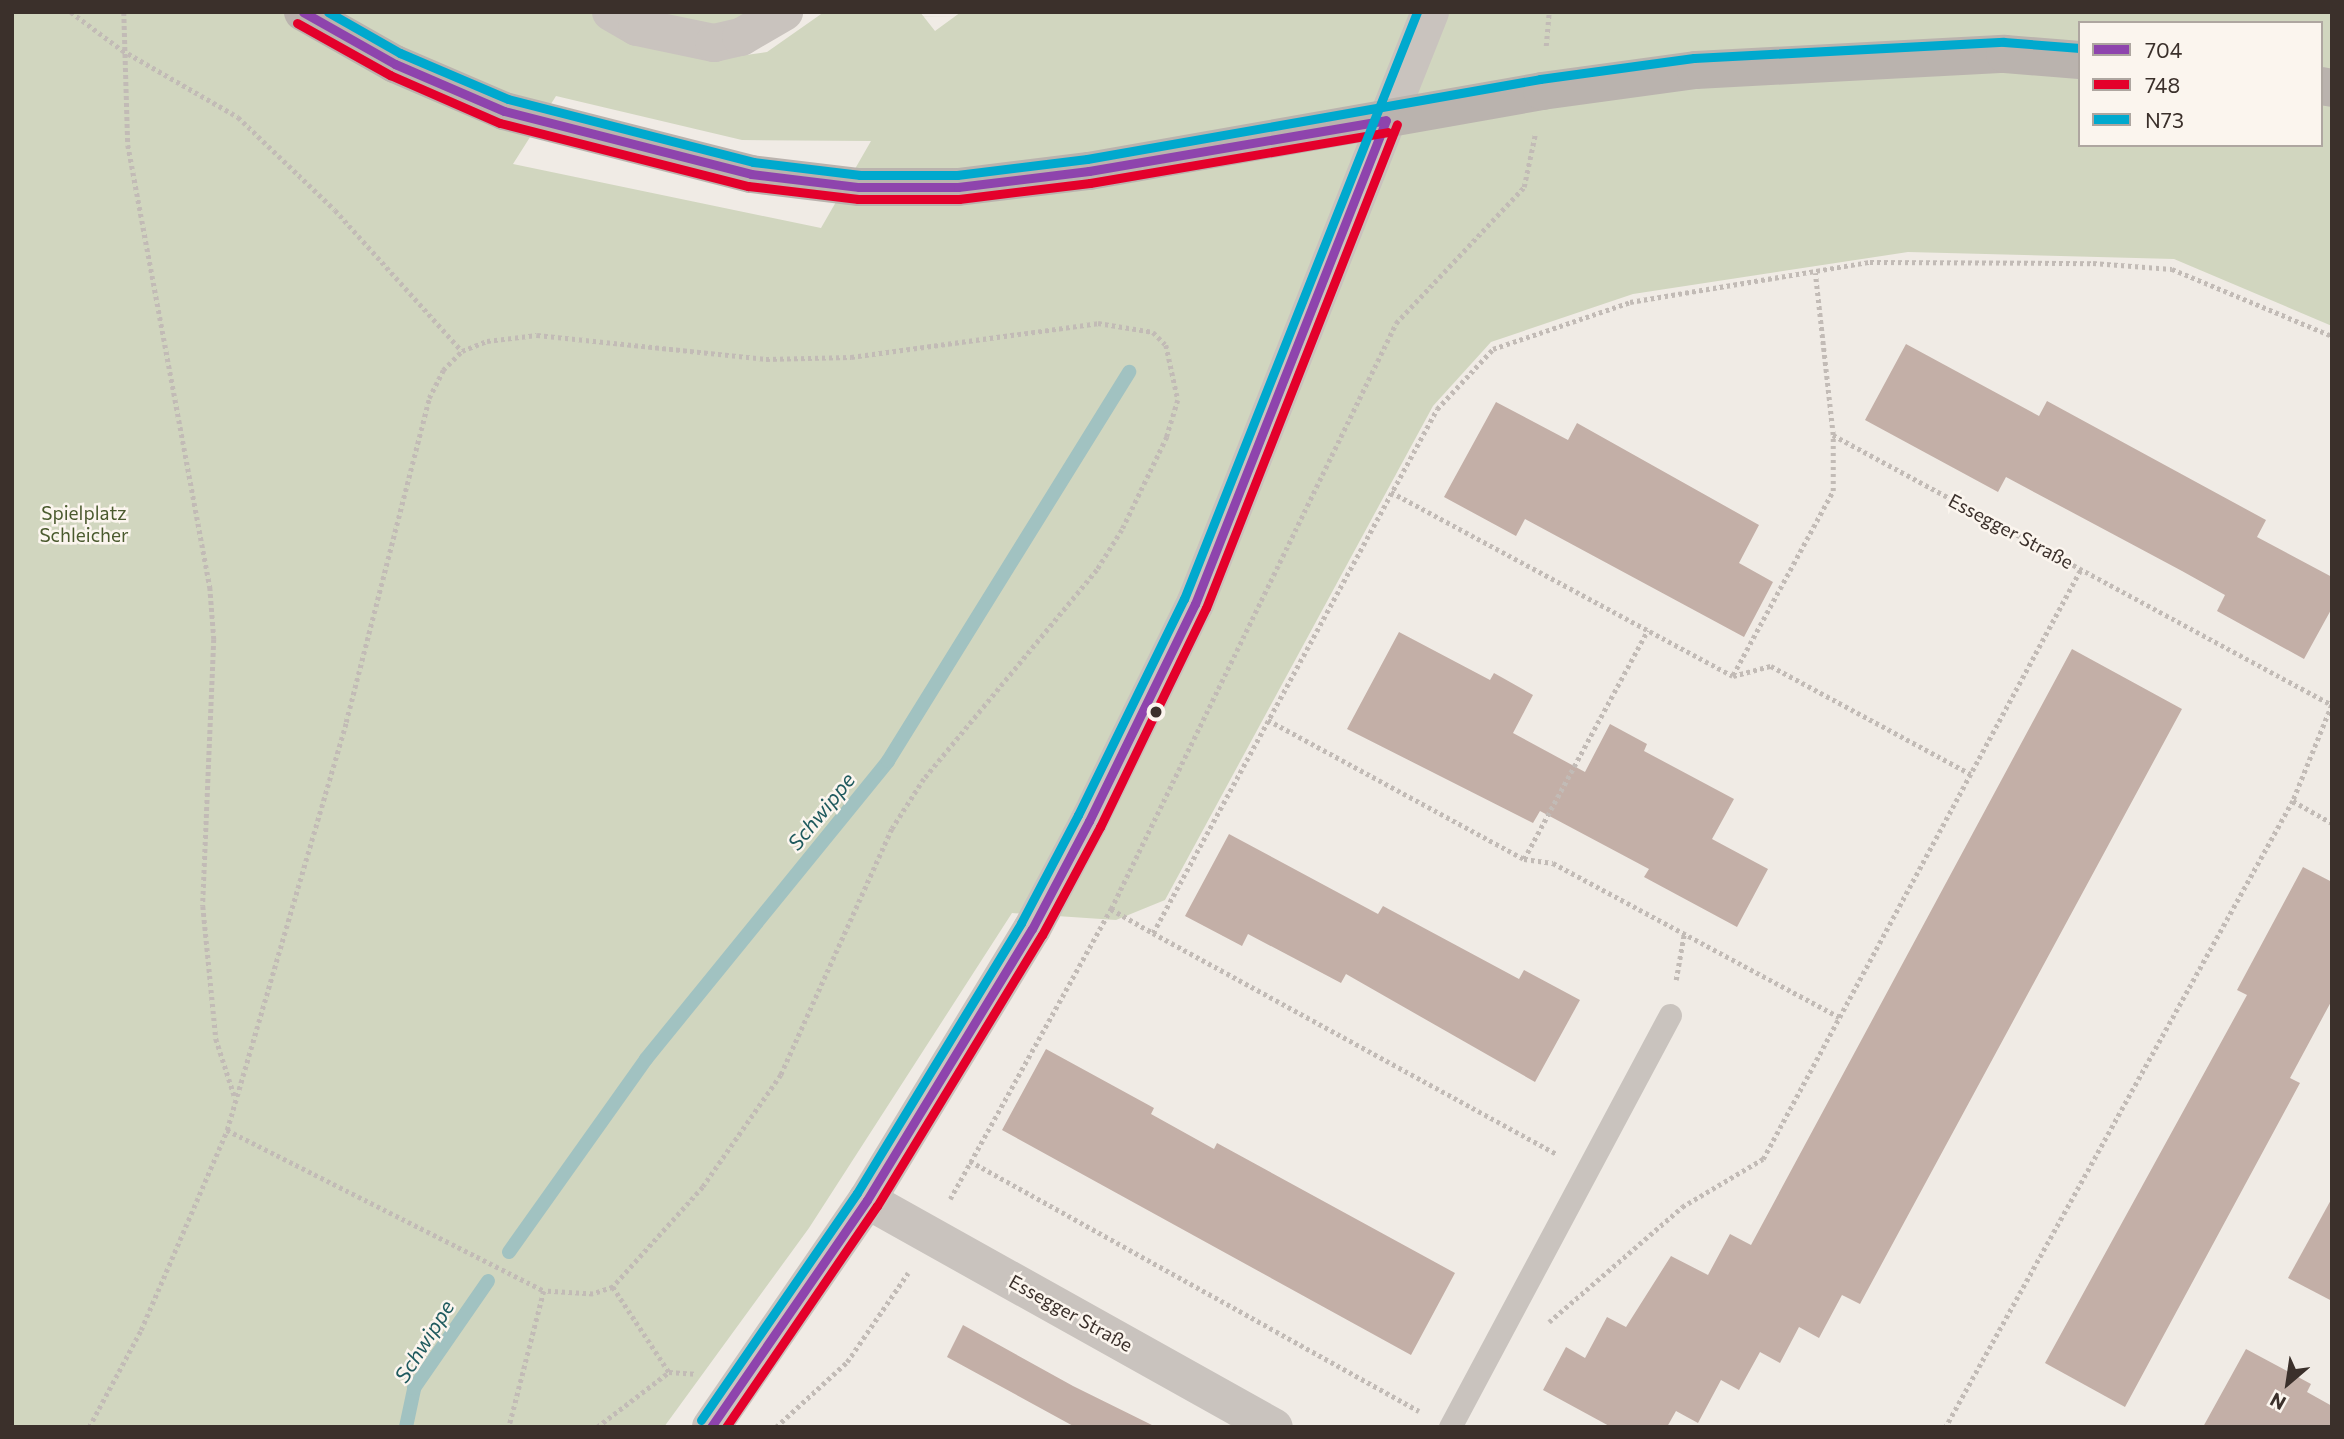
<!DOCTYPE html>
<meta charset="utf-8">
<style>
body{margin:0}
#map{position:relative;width:2344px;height:1439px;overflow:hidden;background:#f0ebe5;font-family:Commissioner,sans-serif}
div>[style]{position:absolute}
.green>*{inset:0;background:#d1d6bf}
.stream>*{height:14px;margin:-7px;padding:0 7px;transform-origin:7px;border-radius:7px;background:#a1c2c1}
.building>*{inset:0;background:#c3afa7}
.path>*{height:4.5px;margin-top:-2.25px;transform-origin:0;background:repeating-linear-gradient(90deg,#c2bbb6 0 3.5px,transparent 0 7px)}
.service>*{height:23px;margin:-11.5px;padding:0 11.5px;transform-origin:11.5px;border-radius:11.5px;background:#c9c3be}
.minor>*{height:38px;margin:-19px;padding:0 19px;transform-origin:19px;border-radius:19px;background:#c9c3be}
.tertiary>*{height:38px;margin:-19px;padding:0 19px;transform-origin:19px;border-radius:19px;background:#c9c3be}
.secondary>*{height:38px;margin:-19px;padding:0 19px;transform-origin:19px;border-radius:19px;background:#bab3ae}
.bus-1>*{height:9px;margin:-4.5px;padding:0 4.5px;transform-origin:4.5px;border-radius:4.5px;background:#8e44ad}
.bus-2>*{height:9px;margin:-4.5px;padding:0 4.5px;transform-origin:4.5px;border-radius:4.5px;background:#e4002b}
.bus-3>*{height:9px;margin:-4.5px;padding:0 4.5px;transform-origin:4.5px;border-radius:4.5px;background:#00a9ce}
.dots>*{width:19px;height:19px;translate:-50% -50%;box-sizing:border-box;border:4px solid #fbf5ee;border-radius:50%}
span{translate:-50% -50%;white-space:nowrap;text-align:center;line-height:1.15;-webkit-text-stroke:5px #fbf5ee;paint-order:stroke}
.park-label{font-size:19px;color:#4a5a2e}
.street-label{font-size:19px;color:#3b302b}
.water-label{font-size:21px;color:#1f5a5e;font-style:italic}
.frame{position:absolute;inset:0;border:14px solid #3b302b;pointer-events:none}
.legend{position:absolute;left:2078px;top:21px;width:245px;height:126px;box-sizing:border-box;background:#fbf5ee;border:2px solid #aea6a0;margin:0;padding:9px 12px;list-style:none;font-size:21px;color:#3b302b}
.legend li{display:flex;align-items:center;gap:14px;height:35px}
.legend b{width:35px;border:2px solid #aea6a0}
.north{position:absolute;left:2253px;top:1348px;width:70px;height:70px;-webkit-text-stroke:5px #fbf5ee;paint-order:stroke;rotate:209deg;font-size:19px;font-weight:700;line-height:28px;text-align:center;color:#3b302b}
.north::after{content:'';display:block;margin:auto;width:24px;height:32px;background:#3b302b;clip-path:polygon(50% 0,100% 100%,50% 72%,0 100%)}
</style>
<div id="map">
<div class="green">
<div style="clip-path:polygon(evenodd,12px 12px,590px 12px,710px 60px,767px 52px,824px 12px,920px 12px,935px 31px,961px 12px,2332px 12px,2332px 326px,2174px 259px,1908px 252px,1633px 294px,1491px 342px,1433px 406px,1165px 900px,1116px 920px,1012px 913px,809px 1228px,664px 1427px,12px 1427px,12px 12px,2080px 23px,2321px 23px,2321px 145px,2080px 145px,2080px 23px,12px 12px,556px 96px,742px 140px,871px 141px,821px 228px,513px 164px,556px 96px)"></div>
<div style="clip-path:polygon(635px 12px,752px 12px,729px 28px)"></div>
</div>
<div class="stream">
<div style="left:509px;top:1252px;width:237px;rotate:-54.6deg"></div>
<div style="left:646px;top:1059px;width:384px;rotate:-50.9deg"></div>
<div style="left:888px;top:761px;width:458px;rotate:-58.2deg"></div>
<div style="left:406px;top:1427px;width:40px;rotate:-78deg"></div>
<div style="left:414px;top:1388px;width:130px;rotate:-55.3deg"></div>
</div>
<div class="building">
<div style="clip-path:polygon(1906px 344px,2039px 416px,2047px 401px,2266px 520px,2257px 537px,2332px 577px,2332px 608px,2304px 659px,2217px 611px,2225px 595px,2182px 571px,2006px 477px,1998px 492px,1865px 420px)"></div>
<div style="clip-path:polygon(1496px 402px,1568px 440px,1577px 423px,1759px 525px,1739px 563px,1773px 582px,1744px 637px,1525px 519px,1516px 536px,1444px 497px)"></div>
<div style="clip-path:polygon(1399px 632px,1490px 680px,1494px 673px,1533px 695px,1513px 733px,1585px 772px,1610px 724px,1647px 744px,1644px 751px,1734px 799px,1712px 839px,1768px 869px,1737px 927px,1644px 877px,1649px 869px,1540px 811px,1533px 823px,1347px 729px)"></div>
<div style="clip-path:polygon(2072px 649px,2182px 709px,1860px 1304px,1842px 1295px,1819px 1338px,1799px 1327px,1780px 1363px,1760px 1352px,1739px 1390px,1721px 1380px,1698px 1423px,1676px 1411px,1667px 1427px,1611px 1427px,1543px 1390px,1566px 1347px,1585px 1358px,1607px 1317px,1626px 1327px,1671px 1256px,1708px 1275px,1730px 1234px,1751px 1245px)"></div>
<div style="clip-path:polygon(1229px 834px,1378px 914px,1383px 906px,1519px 979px,1524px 970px,1580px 1000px,1535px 1082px,1346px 974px,1341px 983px,1248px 934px,1242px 946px,1185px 916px)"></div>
<div style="clip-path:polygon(2303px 867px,2332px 882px,2332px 1000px,2290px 1078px,2300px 1083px,2125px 1407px,2045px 1363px,2247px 995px,2237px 990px)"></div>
<div style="clip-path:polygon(1046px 1049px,1154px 1108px,1151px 1114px,1214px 1149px,1217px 1143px,1455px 1273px,1411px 1355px,1002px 1130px)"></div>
<div style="clip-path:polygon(2332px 1198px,2332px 1301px,2288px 1278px)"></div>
<div style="clip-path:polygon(963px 1325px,1073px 1386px,1156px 1427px,1075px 1427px,947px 1357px)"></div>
<div style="clip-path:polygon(2246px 1349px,2311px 1384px,2307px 1392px,2332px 1406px,2332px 1427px,2203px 1427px)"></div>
</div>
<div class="path">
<div style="left:71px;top:12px;width:64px;rotate:36.7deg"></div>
<div style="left:122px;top:50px;width:134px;rotate:30deg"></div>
<div style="left:238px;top:117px;width:134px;rotate:43.8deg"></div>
<div style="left:335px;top:210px;width:190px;rotate:48deg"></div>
<div style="left:124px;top:12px;width:133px;rotate:88.3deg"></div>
<div style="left:128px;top:145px;width:450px;rotate:79.5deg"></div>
<div style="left:210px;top:587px;width:52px;rotate:85.6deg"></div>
<div style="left:214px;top:639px;width:267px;rotate:92.4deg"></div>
<div style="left:203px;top:906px;width:134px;rotate:84.4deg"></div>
<div style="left:216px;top:1039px;width:62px;rotate:72.1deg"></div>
<div style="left:1546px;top:46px;width:34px;rotate:-85deg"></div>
<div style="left:1833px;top:435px;width:567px;rotate:28.42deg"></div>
<div style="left:2332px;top:705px;width:104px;rotate:112.1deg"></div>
<div style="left:2293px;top:801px;width:716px;rotate:119deg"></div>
<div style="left:1391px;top:492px;width:388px;rotate:28.3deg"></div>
<div style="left:1733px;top:676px;width:39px;rotate:-15deg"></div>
<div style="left:1771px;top:666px;width:227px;rotate:28.4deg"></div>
<div style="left:1733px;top:675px;width:209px;rotate:-61.5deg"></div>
<div style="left:1833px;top:491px;width:56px;rotate:-90deg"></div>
<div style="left:1833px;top:435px;width:163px;rotate:-96.3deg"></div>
<div style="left:1268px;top:720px;width:291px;rotate:28.5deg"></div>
<div style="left:1524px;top:859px;width:29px;rotate:8deg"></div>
<div style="left:1553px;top:863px;width:325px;rotate:28.3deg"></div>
<div style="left:2293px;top:801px;width:45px;rotate:29.4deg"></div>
<div style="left:1524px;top:859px;width:260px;rotate:-61.6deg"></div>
<div style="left:1111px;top:909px;width:48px;rotate:29.7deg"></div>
<div style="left:1153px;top:933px;width:596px;rotate:-61.54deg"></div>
<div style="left:1437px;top:409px;width:82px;rotate:-47deg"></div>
<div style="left:1493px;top:349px;width:145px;rotate:-18.9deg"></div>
<div style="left:1630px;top:302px;width:243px;rotate:-9.5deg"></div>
<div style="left:1870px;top:262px;width:223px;rotate:0.3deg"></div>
<div style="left:2093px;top:263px;width:79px;rotate:4.3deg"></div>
<div style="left:2172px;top:269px;width:173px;rotate:22.7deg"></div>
<div style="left:1153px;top:933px;width:460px;rotate:28.7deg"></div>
<div style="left:1676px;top:980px;width:47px;rotate:-80.1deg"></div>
<div style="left:227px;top:1130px;width:356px;rotate:26.9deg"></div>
<div style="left:544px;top:1291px;width:140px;rotate:104.4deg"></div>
<div style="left:970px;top:1161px;width:514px;rotate:29.11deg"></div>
<div style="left:950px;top:1199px;width:332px;rotate:-61deg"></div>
<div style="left:1111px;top:909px;width:652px;rotate:-64.06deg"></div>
<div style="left:1396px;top:323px;width:187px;rotate:-46.7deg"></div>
<div style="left:1524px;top:187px;width:53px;rotate:-78.1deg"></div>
<div style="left:613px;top:1287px;width:102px;rotate:56.6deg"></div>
<div style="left:1549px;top:1322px;width:176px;rotate:-40.8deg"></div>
<div style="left:1682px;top:1207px;width:94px;rotate:-30.7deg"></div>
<div style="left:1763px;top:1159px;width:670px;rotate:-61.68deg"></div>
<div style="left:89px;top:1427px;width:110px;rotate:-61.8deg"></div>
<div style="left:141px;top:1330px;width:218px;rotate:-66.7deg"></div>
<div style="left:227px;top:1130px;width:425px;rotate:-73.7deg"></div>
<div style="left:346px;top:722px;width:334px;rotate:-75.6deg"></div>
<div style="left:429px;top:398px;width:31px;rotate:-63deg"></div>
<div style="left:443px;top:370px;width:27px;rotate:-45deg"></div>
<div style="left:462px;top:351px;width:27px;rotate:-22deg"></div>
<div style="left:487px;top:341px;width:50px;rotate:-6.8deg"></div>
<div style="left:537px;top:335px;width:230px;rotate:6deg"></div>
<div style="left:766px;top:359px;width:85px;rotate:-1.3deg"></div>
<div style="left:851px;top:357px;width:249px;rotate:-7.8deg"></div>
<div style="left:1098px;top:323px;width:56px;rotate:9.3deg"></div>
<div style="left:1153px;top:332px;width:18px;rotate:45deg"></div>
<div style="left:1166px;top:345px;width:56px;rotate:77.7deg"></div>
<div style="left:1178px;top:400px;width:39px;rotate:107deg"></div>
<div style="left:1167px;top:437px;width:103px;rotate:115.8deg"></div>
<div style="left:1122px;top:530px;width:47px;rotate:122deg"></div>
<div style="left:1097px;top:570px;width:271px;rotate:129.6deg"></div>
<div style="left:924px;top:779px;width:59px;rotate:122.6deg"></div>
<div style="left:892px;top:829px;width:270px;rotate:114.3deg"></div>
<div style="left:781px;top:1075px;width:136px;rotate:124.9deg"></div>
<div style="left:703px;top:1187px;width:135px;rotate:132deg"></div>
<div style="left:613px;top:1287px;width:21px;rotate:161deg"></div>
<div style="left:593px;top:1294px;width:49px;rotate:-176.5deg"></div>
<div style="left:597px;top:1427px;width:91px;rotate:-37.4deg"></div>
<div style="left:669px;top:1372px;width:26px;rotate:4deg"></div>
<div style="left:776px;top:1427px;width:96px;rotate:-42.5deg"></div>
<div style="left:847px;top:1362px;width:108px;rotate:-55.6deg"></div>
</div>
<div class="service">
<div style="left:1450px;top:1427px;width:467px;rotate:-61.9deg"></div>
</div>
<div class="minor">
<div style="left:611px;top:12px;width:30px;rotate:30deg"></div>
<div style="left:637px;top:27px;width:79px;rotate:11.7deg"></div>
<div style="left:714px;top:43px;width:28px;rotate:-13deg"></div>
<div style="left:741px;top:37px;width:50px;rotate:-30.2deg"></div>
<div style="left:867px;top:1200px;width:466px;rotate:29.2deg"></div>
</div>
<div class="tertiary">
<div style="left:711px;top:1427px;width:275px;rotate:-55.5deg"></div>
<div style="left:867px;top:1200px;width:317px;rotate:-58.7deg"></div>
<div style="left:1032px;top:929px;width:122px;rotate:-62.2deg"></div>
<div style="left:1089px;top:821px;width:242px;rotate:-64deg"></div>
<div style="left:1195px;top:604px;width:637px;rotate:-68.35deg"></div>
</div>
<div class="secondary">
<div style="left:303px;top:12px;width:106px;rotate:29.5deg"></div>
<div style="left:395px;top:64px;width:119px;rotate:23.3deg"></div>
<div style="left:504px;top:111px;width:255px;rotate:14.3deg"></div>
<div style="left:751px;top:174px;width:109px;rotate:6.9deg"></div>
<div style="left:859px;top:187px;width:99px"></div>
<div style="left:958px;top:187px;width:132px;rotate:-7deg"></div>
<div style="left:1089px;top:171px;width:460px;rotate:-10deg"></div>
<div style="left:1542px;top:91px;width:155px;rotate:-7.8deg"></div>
<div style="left:1696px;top:70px;width:309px;rotate:-3deg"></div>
<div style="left:2005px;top:54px;width:75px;rotate:4.6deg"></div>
<div style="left:2321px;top:86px;width:11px;rotate:10deg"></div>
</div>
<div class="bus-1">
<div style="left:303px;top:12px;width:106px;rotate:29.5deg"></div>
<div style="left:395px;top:64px;width:119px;rotate:23.3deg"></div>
<div style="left:504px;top:111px;width:255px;rotate:14.3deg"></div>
<div style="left:751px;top:174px;width:109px;rotate:6.9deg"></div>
<div style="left:859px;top:187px;width:99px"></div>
<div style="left:958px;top:187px;width:132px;rotate:-7deg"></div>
<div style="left:1089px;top:171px;width:301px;rotate:-9.7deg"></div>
<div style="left:711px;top:1427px;width:275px;rotate:-55.5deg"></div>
<div style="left:867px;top:1200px;width:317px;rotate:-58.7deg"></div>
<div style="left:1032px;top:929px;width:122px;rotate:-62.2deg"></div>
<div style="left:1089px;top:821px;width:242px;rotate:-64deg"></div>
<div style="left:1195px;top:604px;width:520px;rotate:-68.46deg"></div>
</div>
<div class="bus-2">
<div style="left:297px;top:23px;width:107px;rotate:29.2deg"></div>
<div style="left:390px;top:75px;width:120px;rotate:23.6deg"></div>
<div style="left:500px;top:123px;width:256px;rotate:14.3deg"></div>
<div style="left:748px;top:186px;width:111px;rotate:6.7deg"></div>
<div style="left:858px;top:199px;width:101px"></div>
<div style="left:959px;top:199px;width:132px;rotate:-7deg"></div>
<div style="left:1090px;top:183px;width:302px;rotate:-9.7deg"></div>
<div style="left:726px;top:1427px;width:268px;rotate:-55.7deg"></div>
<div style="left:877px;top:1206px;width:317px;rotate:-58.7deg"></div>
<div style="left:1042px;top:935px;width:123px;rotate:-61.8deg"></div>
<div style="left:1100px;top:827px;width:243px;rotate:-64.2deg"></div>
<div style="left:1206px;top:608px;width:520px;rotate:-68.46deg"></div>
</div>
<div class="bus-3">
<div style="left:328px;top:12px;width:83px;rotate:29.7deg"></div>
<div style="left:400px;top:53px;width:117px;rotate:23.1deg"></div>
<div style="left:508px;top:99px;width:253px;rotate:14.4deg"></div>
<div style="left:753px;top:162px;width:108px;rotate:6.9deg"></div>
<div style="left:860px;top:175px;width:97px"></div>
<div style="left:957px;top:175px;width:131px;rotate:-7deg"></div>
<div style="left:1087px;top:159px;width:460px;rotate:-10deg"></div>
<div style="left:1540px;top:79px;width:155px;rotate:-7.8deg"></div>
<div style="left:1694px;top:58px;width:310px;rotate:-3deg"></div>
<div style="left:2004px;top:42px;width:76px;rotate:4.5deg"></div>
<div style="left:701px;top:1420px;width:275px;rotate:-55.5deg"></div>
<div style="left:857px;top:1193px;width:316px;rotate:-58.7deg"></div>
<div style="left:1021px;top:923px;width:122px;rotate:-62.2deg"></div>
<div style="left:1078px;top:815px;width:241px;rotate:-63.9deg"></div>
<div style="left:1184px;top:599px;width:632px;rotate:-68.35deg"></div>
</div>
<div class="dots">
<div style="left:1156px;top:712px;background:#3b302b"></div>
</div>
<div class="park-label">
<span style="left:84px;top:524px">Spielplatz<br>Schleicher</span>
</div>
<div class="street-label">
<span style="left:2011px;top:531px;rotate:28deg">Essegger Straße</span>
<span style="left:1071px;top:1313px;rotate:29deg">Essegger Straße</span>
</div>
<div class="water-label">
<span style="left:821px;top:811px;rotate:-51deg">Schwippe</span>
<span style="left:424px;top:1341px;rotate:-58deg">Schwippe</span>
</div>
<div class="frame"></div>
<ul class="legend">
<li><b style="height:9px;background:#8e44ad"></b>704</li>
<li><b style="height:9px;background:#e4002b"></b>748</li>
<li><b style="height:9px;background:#00a9ce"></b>N73</li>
</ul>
<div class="north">N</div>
</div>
